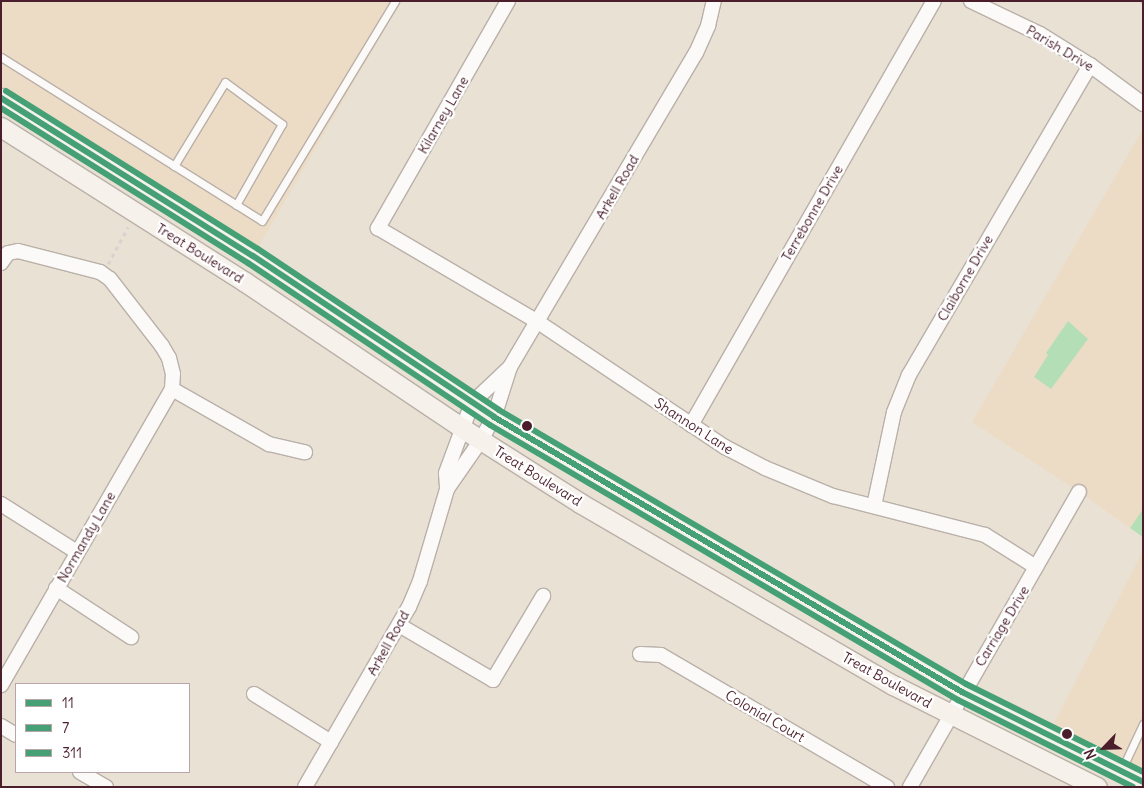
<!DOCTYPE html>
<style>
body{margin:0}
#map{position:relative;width:1144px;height:788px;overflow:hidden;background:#e9e1d3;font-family:Delius,sans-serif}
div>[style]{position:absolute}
.built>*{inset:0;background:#ecdcc6}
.green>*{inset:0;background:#b4dfb6}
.path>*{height:2.5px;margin-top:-1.25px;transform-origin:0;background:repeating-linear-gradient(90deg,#d6d3d0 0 4px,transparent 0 8px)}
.roads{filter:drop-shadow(1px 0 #b9b0a9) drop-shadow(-1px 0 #b9b0a9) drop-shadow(0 1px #b9b0a9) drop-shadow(0 -1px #b9b0a9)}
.service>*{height:7px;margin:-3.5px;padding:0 3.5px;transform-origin:3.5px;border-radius:3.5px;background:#fcfaf8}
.minor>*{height:14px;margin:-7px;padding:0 7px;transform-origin:7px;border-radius:7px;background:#fcfaf8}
.secondary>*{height:19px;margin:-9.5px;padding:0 9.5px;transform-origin:9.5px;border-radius:9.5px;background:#f6f1eb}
.bus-1>*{height:6px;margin:-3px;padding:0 3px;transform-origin:3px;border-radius:3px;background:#46a076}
.bus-2>*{height:6px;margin:-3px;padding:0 3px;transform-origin:3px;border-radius:3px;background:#46a076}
.bus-3>*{height:6px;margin:-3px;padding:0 3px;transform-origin:3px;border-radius:3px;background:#46a076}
.dots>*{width:14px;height:14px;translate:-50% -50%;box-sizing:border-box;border:2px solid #fff;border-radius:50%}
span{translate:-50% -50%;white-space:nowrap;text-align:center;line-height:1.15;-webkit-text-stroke:5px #fff;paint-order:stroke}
.street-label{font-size:14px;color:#4a1f2b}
.frame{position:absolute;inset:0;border:2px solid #4a1f2b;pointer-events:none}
.legend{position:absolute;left:15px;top:683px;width:175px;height:90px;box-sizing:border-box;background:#fff;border:1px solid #b7a5aa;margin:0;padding:6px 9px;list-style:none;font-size:15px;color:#4a1f2b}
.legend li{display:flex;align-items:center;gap:10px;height:25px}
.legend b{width:25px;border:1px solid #b7a5aa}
.north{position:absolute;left:1079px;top:723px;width:50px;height:50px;-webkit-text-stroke:4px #fff;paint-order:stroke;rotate:246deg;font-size:14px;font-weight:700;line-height:20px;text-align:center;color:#4a1f2b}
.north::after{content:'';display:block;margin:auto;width:18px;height:22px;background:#4a1f2b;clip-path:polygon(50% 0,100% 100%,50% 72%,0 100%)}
</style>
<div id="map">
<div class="built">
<div style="clip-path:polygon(1px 1px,401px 1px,253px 256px,1px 98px)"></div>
<div style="clip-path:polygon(1143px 129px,1143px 537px,1079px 492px,972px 422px)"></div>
<div style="clip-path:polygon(1143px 551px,1143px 782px,1048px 735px)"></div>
</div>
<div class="green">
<div style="clip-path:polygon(1068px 321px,1088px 339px,1051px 389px,1034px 377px,1048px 355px,1046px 353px)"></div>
<div style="clip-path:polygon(1143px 509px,1143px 537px,1130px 528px)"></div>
</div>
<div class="path">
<div style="left:1141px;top:1px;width:3px;rotate:45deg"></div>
<div style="left:108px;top:264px;width:42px;rotate:-61.6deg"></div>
</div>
<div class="roads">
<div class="service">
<div style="left:1px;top:57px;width:308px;rotate:32.1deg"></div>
<div style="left:262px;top:221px;width:257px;rotate:-58.8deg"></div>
<div style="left:174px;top:166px;width:98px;rotate:-58.7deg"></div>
<div style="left:225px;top:82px;width:71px;rotate:36.4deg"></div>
<div style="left:282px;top:124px;width:93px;rotate:119.6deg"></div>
<div style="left:1121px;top:771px;width:52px;rotate:-64.9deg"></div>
</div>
<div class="minor">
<div style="left:508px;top:1px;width:262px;rotate:119.8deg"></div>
<div style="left:378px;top:228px;width:186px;rotate:30.4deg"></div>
<div style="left:538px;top:322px;width:225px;rotate:33.8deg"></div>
<div style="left:725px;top:447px;width:45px;rotate:27.7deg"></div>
<div style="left:765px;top:468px;width:74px;rotate:22.4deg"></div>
<div style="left:833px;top:496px;width:157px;rotate:14.4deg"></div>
<div style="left:985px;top:535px;width:60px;rotate:32.1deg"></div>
<div style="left:971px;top:1px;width:76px;rotate:25.6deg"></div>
<div style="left:1040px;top:34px;width:59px;rotate:31.8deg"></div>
<div style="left:1090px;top:65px;width:66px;rotate:36.3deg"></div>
<div style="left:1px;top:263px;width:12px;rotate:-55deg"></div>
<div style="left:8px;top:253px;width:10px;rotate:-11deg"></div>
<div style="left:18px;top:251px;width:85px;rotate:14.4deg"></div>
<div style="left:100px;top:272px;width:12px;rotate:35deg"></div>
<div style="left:110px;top:279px;width:85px;rotate:52.2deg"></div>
<div style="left:162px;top:346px;width:14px;rotate:60deg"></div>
<div style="left:169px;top:358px;width:16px;rotate:76deg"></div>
<div style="left:173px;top:374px;width:15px;rotate:94deg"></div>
<div style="left:172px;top:389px;width:342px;rotate:120deg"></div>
<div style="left:510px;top:367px;width:52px;rotate:136.5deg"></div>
<div style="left:472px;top:403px;width:75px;rotate:110.4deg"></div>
<div style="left:446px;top:473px;width:16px;rotate:86deg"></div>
<div style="left:447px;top:489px;width:60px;rotate:-55.2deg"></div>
<div style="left:481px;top:440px;width:26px;rotate:-61deg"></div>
<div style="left:494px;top:417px;width:52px;rotate:-72.3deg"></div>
<div style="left:510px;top:367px;width:365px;rotate:-59.4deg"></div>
<div style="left:696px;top:53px;width:30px;rotate:-66deg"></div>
<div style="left:708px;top:26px;width:26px;rotate:-77deg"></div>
<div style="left:172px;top:389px;width:112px;rotate:29.6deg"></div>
<div style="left:269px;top:444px;width:37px;rotate:13deg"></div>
<div style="left:691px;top:425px;width:489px;rotate:-60.2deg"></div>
<div style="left:1px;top:504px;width:90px;rotate:32.3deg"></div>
<div style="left:874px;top:506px;width:96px;rotate:-78deg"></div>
<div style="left:894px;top:412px;width:40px;rotate:-68deg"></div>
<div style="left:909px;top:375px;width:359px;rotate:-59.7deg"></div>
<div style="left:56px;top:588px;width:90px;rotate:33.2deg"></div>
<div style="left:399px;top:625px;width:109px;rotate:30.3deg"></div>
<div style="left:493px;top:680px;width:98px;rotate:-59.2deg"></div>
<div style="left:640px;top:654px;width:21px;rotate:3deg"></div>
<div style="left:661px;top:655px;width:262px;rotate:30.3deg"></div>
<div style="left:254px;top:694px;width:91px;rotate:31.9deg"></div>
<div style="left:1px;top:726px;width:17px;rotate:31deg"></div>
<div style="left:80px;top:772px;width:30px;rotate:30deg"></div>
<div style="left:305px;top:787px;width:208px;rotate:-60deg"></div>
<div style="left:409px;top:607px;width:28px;rotate:-67deg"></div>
<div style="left:420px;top:581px;width:96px;rotate:-73.6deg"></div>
<div style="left:910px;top:787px;width:340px;rotate:-60.2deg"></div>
</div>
<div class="secondary">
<div style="left:1px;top:98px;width:297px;rotate:32.1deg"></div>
<div style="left:253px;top:256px;width:290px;rotate:33.7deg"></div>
<div style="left:494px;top:417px;width:543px;rotate:30.44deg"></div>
<div style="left:962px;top:692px;width:202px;rotate:26.4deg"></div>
<div style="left:1px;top:127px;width:289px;rotate:32.4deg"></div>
<div style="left:245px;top:282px;width:262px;rotate:33.9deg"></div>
<div style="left:462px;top:428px;width:140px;rotate:32.4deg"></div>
<div style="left:580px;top:503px;width:362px;rotate:30.2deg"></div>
<div style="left:893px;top:685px;width:228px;rotate:26.6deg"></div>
</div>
</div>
<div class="bus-1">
<div style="left:1px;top:98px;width:297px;rotate:32.1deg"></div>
<div style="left:253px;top:256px;width:290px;rotate:33.7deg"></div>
<div style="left:494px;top:417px;width:543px;rotate:30.44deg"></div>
<div style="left:962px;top:692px;width:202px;rotate:26.4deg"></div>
</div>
<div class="bus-2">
<div style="left:1px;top:108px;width:292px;rotate:32.1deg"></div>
<div style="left:248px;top:263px;width:291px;rotate:33.8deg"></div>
<div style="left:490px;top:425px;width:543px;rotate:30.44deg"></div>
<div style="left:958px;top:700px;width:195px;rotate:26.4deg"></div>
</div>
<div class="bus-3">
<div style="left:6px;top:91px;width:297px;rotate:32.1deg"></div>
<div style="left:258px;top:249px;width:290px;rotate:33.7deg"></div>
<div style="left:499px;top:410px;width:541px;rotate:30.4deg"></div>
<div style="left:966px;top:684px;width:198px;rotate:26.4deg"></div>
</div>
<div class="dots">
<div style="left:527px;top:426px;background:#4a1f2b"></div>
<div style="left:1067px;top:734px;background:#4a1f2b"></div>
</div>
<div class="street-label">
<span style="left:1060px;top:48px;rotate:31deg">Parish Drive</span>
<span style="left:443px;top:115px;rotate:-60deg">Kilarney Lane</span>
<span style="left:617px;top:187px;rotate:-60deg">Arkell Road</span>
<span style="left:812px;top:213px;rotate:-60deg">Terrebonne Drive</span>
<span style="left:200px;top:253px;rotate:32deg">Treat Boulevard</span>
<span style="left:965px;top:278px;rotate:-60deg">Claiborne Drive</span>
<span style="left:694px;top:426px;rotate:33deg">Shannon Lane</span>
<span style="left:538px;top:476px;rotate:32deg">Treat Boulevard</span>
<span style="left:86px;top:537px;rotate:-60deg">Normandy Lane</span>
<span style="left:1002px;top:626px;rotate:-59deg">Carriage Drive</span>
<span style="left:388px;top:643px;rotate:-61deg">Arkell Road</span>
<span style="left:887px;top:680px;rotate:29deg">Treat Boulevard</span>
<span style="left:765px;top:716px;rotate:30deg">Colonial Court</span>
</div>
<div class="frame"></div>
<ul class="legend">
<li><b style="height:6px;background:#46a076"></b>11</li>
<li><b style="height:6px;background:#46a076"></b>7</li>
<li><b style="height:6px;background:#46a076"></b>311</li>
</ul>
<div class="north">N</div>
</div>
